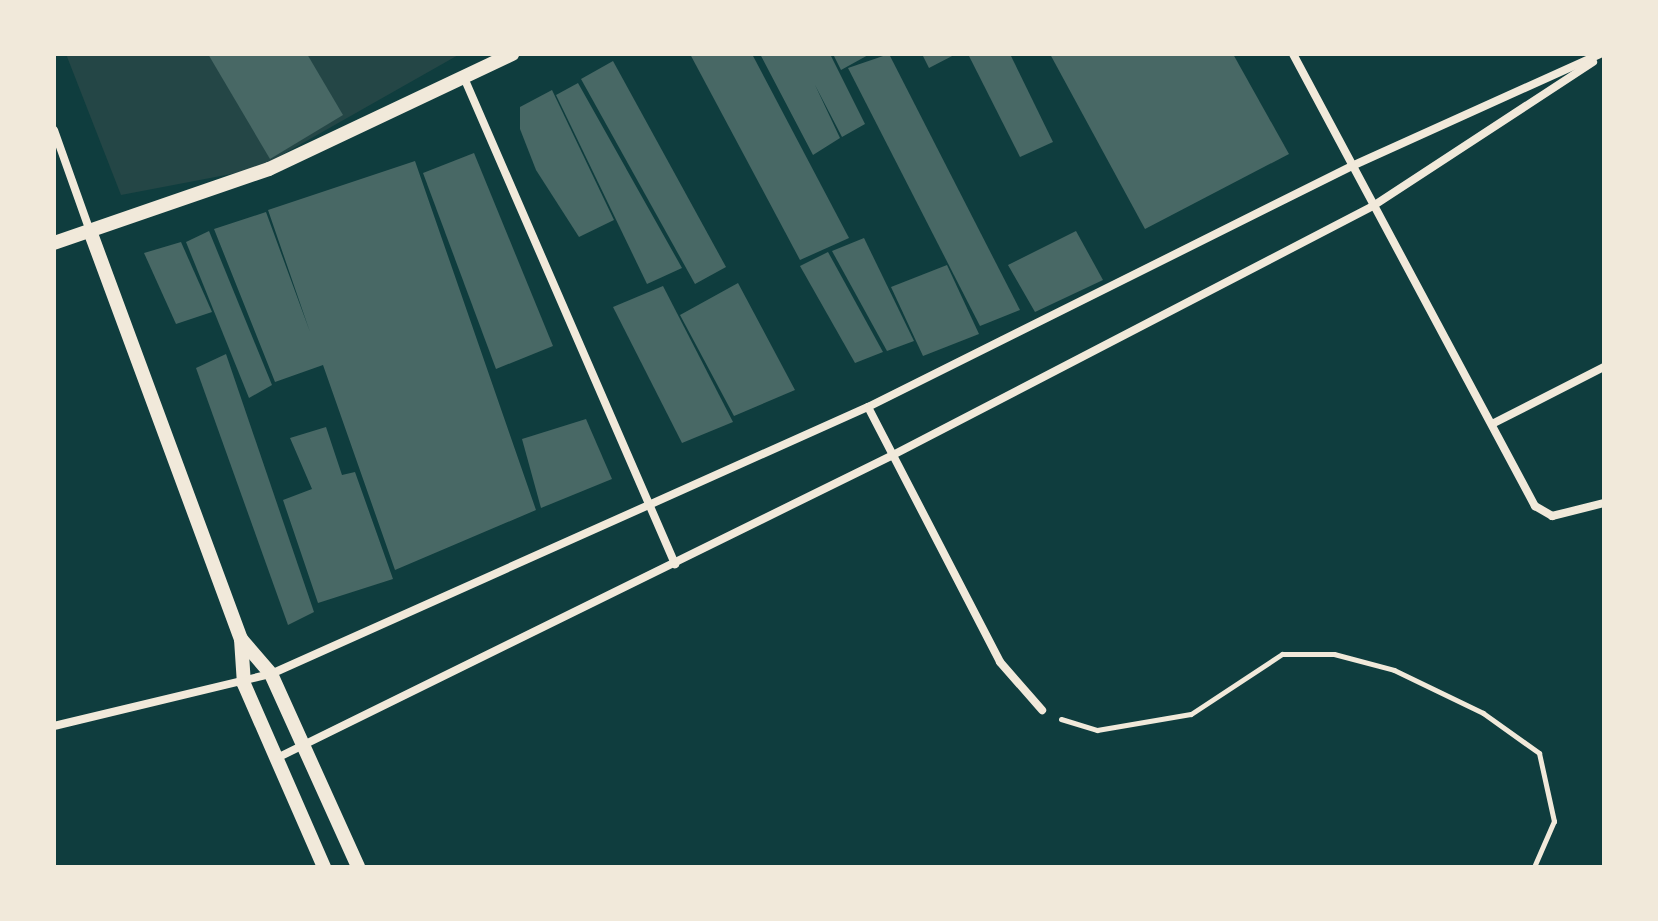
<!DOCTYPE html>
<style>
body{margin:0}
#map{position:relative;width:1658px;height:921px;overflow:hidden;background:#0f3d3e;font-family:Ubuntu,sans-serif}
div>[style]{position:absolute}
.green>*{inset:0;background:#244646}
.building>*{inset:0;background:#486865}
.path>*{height:5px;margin:-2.5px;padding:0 2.5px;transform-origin:2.5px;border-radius:2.5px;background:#f1e9da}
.minor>*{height:8px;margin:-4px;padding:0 4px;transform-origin:4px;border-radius:4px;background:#f1e9da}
.tertiary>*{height:14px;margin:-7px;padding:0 7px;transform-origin:7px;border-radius:7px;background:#f1e9da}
span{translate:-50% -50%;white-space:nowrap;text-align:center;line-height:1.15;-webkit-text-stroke:6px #f1e9da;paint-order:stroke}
.frame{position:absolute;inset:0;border:56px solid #f1e9da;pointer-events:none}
</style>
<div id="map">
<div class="green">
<div style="clip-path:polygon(66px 54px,460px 54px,257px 169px,121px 195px)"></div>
</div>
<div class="building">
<div style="clip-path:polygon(208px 54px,307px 54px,343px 115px,270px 159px)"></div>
<div style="clip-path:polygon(690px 54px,752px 54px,849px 238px,800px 260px)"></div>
<div style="clip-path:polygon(760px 54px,830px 54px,865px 124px,842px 137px,815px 85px,840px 138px,813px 155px)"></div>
<div style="clip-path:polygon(833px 54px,870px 54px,841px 70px)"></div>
<div style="clip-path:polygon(889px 54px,1020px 310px,980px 326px,848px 68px)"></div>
<div style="clip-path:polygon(922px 54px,956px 54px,929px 68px)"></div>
<div style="clip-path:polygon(968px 54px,1010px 54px,1053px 142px,1020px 157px)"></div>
<div style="clip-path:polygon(1050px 54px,1233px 54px,1289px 154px,1145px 229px)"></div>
<div style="clip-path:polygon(613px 61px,726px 267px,695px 284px,581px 79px)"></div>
<div style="clip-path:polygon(578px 83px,682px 268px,647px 284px,556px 95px)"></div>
<div style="clip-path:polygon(552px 90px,614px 220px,579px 237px,536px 170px,520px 129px,520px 107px)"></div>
<div style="clip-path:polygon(474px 153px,553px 346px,496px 369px,423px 173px)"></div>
<div style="clip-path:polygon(415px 161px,536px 510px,395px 570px,323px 365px,275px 382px,214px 229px,266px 212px,310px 332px,268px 210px)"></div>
<div style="clip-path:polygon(209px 231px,272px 385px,249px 398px,186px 242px)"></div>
<div style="clip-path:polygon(1076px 231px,1103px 280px,1035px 312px,1008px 265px)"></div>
<div style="clip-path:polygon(864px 238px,914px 341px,887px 351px,832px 251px)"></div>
<div style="clip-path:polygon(181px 242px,212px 312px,176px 324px,144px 253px)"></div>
<div style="clip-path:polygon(828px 252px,883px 352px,855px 363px,800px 266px)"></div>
<div style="clip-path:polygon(947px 265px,979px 334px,923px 356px,891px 287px)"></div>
<div style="clip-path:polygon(738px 283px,795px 390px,734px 416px,680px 315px)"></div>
<div style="clip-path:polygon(663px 286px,733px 422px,682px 443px,613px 307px)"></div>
<div style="clip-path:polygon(226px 354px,314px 612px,288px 625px,196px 368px)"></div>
<div style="clip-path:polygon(586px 419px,612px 479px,541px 508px,522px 439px)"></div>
<div style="clip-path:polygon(326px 427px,342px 475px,355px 472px,393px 579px,318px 603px,283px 500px,312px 489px,290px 438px)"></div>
</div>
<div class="path">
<div style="left:1061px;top:719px;width:38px;rotate:17deg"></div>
<div style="left:1097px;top:730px;width:95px;rotate:-9.7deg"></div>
<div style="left:1191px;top:714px;width:109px;rotate:-33.4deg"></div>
<div style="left:1282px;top:654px;width:52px"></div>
<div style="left:1334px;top:654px;width:62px;rotate:14.9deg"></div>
<div style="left:1394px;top:670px;width:99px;rotate:25.8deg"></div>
<div style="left:1483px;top:713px;width:69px;rotate:35.5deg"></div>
<div style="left:1539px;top:753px;width:70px;rotate:77.6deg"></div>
<div style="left:1554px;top:821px;width:50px;rotate:113.5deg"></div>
</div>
<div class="minor">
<div style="left:1293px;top:54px;width:513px;rotate:61.84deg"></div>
<div style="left:1535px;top:506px;width:20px;rotate:30deg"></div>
<div style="left:1552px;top:516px;width:54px;rotate:-14deg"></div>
<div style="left:465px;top:80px;width:528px;rotate:66.54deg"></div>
<div style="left:54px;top:130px;width:107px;rotate:70.4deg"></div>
<div style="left:868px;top:407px;width:287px;rotate:62.6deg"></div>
<div style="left:1000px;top:662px;width:64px;rotate:48.8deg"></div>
<div style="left:1492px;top:424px;width:126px;rotate:-27deg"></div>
<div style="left:54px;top:726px;width:223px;rotate:-13.5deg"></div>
<div style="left:271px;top:674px;width:654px;rotate:-24.1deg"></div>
<div style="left:868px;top:407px;width:541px;rotate:-26.47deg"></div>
<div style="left:1352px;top:166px;width:272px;rotate:-24.3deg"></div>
<div style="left:277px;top:758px;width:684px;rotate:-26.19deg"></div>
<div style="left:891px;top:456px;width:543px;rotate:-27.41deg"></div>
<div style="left:1373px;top:206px;width:263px;rotate:-33.2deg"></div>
</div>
<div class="tertiary">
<div style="left:90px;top:231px;width:435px;rotate:69.7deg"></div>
<div style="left:241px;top:639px;width:45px;rotate:86.2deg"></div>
<div style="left:244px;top:684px;width:200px;rotate:66.4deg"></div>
<div style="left:54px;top:243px;width:227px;rotate:-19deg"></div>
<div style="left:269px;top:169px;width:269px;rotate:-25.3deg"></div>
<div style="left:241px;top:639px;width:46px;rotate:49.4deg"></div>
<div style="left:271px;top:674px;width:212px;rotate:65.7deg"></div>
</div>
<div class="frame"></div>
</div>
